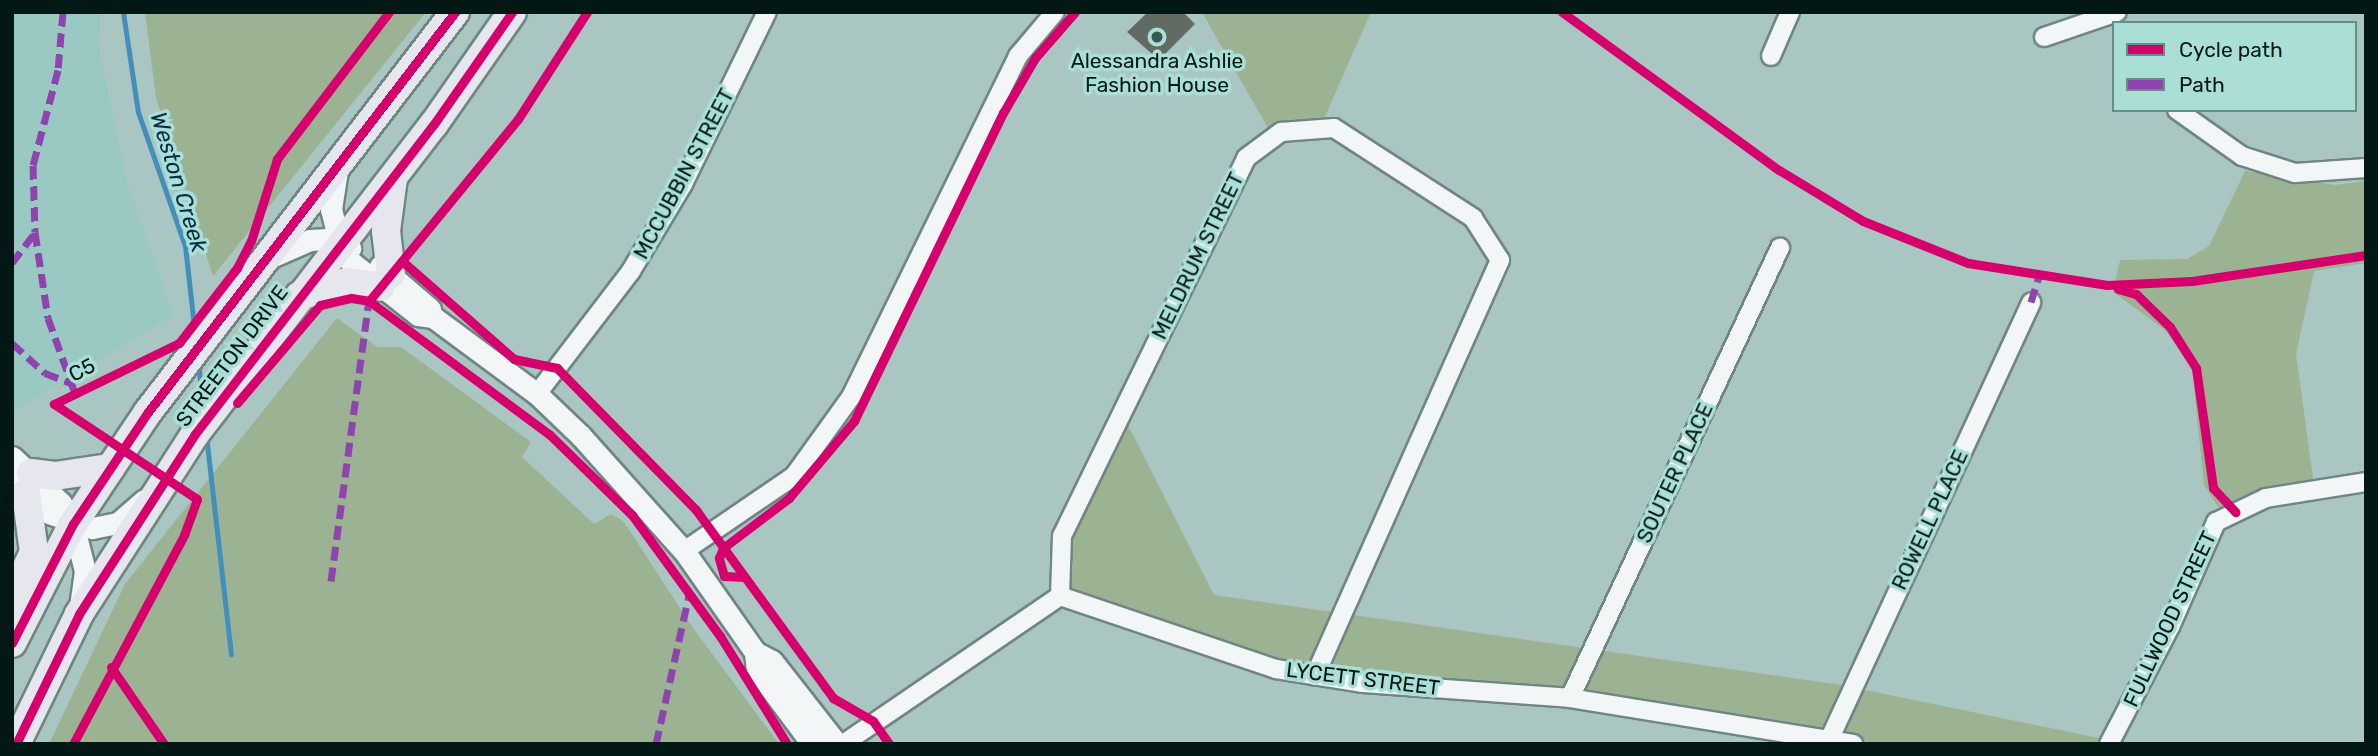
<!DOCTYPE html>
<style>
body{margin:0}
#map{position:relative;width:2378px;height:756px;overflow:hidden;background:#a9c6c2;font-family:Rubik,sans-serif}
div>[style]{position:absolute}
.built>*{inset:0;background:#99c9c2}
.green>*{inset:0;background:#9bb293}
.stream>*{height:5px;margin:-2.5px;padding:0 2.5px;transform-origin:2.5px;border-radius:2.5px;background:#418fba}
.building>*{inset:0;background:#616a63}
.roads{filter:drop-shadow(2px 0 #6f8683) drop-shadow(-2px 0 #6f8683) drop-shadow(0 2px #6f8683) drop-shadow(0 -2px #6f8683)}
.minor>*{height:18px;margin:-9px;padding:0 9px;transform-origin:9px;border-radius:9px;background:#f2f6f6}
.tertiary>*{height:21px;margin:-10.5px;padding:0 10.5px;transform-origin:10.5px;border-radius:10.5px;background:#f2f6f6}
.primary>*{height:28px;margin:-14px;padding:0 14px;transform-origin:14px;border-radius:14px;background:#e6e7ee}
.quiet>*{height:7px;margin-top:-3.5px;transform-origin:0;background:repeating-linear-gradient(90deg,#8e44ad 0 14px,transparent 0 21px)}
.cycleway>*{height:9px;margin:-4.5px;padding:0 4.5px;transform-origin:4.5px;border-radius:4.5px;background:#d6006c}
.dots>*{width:19px;height:19px;translate:-50% -50%;box-sizing:border-box;border:4px solid #aadfd7;border-radius:50%}
span{translate:-50% -50%;white-space:nowrap;text-align:center;line-height:1.15;-webkit-text-stroke:7px #aadfd7;paint-order:stroke}
.poi-label{font-size:21px;color:#031815}
.street-label{font-size:21px;color:#031815}
.water-label{font-size:23px;color:#062c47;font-style:italic}
.frame{position:absolute;inset:0;border:14px solid #031815;pointer-events:none}
.legend{position:absolute;left:2112px;top:21px;width:245px;height:91px;box-sizing:border-box;background:#aadfd7;border:2px solid #678f89;margin:0;padding:9px 12px;list-style:none;font-size:21px;color:#031815}
.legend li{display:flex;align-items:center;gap:14px;height:35px}
.legend b{width:35px;border:2px solid #678f89}
</style>
<div id="map">
<div class="built">
<div style="clip-path:polygon(12px 12px,100px 12px,99px 49px,127px 183px,173px 315px,12px 412px)"></div>
</div>
<div class="green">
<div style="clip-path:polygon(145px 12px,426px 12px,213px 276px,156px 98px)"></div>
<div style="clip-path:polygon(1202px 12px,1371px 12px,1323px 121px,1269px 130px)"></div>
<div style="clip-path:polygon(2245px 171px,2335px 185px,2366px 181px,2366px 263px,2314px 271px,2296px 354px,2314px 485px,2265px 490px,2220px 510px,2204px 485px,2192px 368px,2165px 330px,2113px 292px,2120px 260px,2187px 259px,2209px 246px)"></div>
<div style="clip-path:polygon(337px 318px,377px 347px,401px 347px,531px 442px,522px 457px,594px 524px,611px 514px,624px 522px,693px 628px,779px 744px,49px 744px,125px 584px)"></div>
<div style="clip-path:polygon(1128px 425px,1214px 595px,1841px 685px,2128px 744px,1877px 744px,1826px 731px,1289px 661px,1063px 591px,1073px 537px)"></div>
</div>
<div class="stream">
<div style="left:123px;top:12px;width:101px;rotate:81.5deg"></div>
<div style="left:138px;top:112px;width:142px;rotate:70.7deg"></div>
<div style="left:185px;top:246px;width:90px;rotate:83.6deg"></div>
<div style="left:198px;top:362px;width:46px;rotate:83.8deg"></div>
<div style="left:206px;top:435px;width:221px;rotate:83.5deg"></div>
</div>
<div class="building">
<div style="clip-path:polygon(1148px 12px,1183px 12px,1195px 24px,1159px 60px,1127px 32px)"></div>
</div>
<div class="roads">
<div class="minor">
<div style="left:2044px;top:37px;width:77px;rotate:-18.9deg"></div>
<div style="left:1771px;top:56px;width:48px;rotate:-66.6deg"></div>
<div style="left:2177px;top:110px;width:80px;rotate:35.3deg"></div>
<div style="left:2242px;top:156px;width:56px;rotate:17.8deg"></div>
<div style="left:2295px;top:173px;width:71px;rotate:-4deg"></div>
<div style="left:537px;top:394px;width:155px;rotate:-52.6deg"></div>
<div style="left:631px;top:271px;width:101px;rotate:-59.1deg"></div>
<div style="left:683px;top:184px;width:191px;rotate:-64deg"></div>
<div style="left:684px;top:551px;width:133px;rotate:-34.3deg"></div>
<div style="left:794px;top:476px;width:97px;rotate:-54.2deg"></div>
<div style="left:851px;top:397px;width:380px;rotate:-63.9deg"></div>
<div style="left:1018px;top:56px;width:57px;rotate:-49.9deg"></div>
<div style="left:1060px;top:596px;width:60px;rotate:-88.1deg"></div>
<div style="left:1062px;top:536px;width:420px;rotate:-64deg"></div>
<div style="left:1246px;top:158px;width:44px;rotate:-36.6deg"></div>
<div style="left:1281px;top:132px;width:53px;rotate:-4.3deg"></div>
<div style="left:1334px;top:128px;width:166px;rotate:32.9deg"></div>
<div style="left:1473px;top:218px;width:50px;rotate:57.3deg"></div>
<div style="left:1500px;top:260px;width:455px;rotate:114deg"></div>
<div style="left:1570px;top:698px;width:497px;rotate:-65deg"></div>
<div style="left:1830px;top:738px;width:480px;rotate:-65.2deg"></div>
<div style="left:843px;top:744px;width:263px;rotate:-34.3deg"></div>
<div style="left:1060px;top:596px;width:228px;rotate:18.7deg"></div>
<div style="left:1276px;top:669px;width:87px;rotate:9.2deg"></div>
<div style="left:1362px;top:683px;width:209px;rotate:4.1deg"></div>
<div style="left:1570px;top:698px;width:287px;rotate:9.2deg"></div>
<div style="left:2109px;top:744px;width:132px;rotate:-62.5deg"></div>
<div style="left:2170px;top:627px;width:115px;rotate:-66.3deg"></div>
<div style="left:2216px;top:522px;width:55px;rotate:-25.6deg"></div>
<div style="left:2266px;top:498px;width:101px;rotate:-9.1deg"></div>
</div>
<div class="tertiary">
<div style="left:338px;top:164px;width:46px;rotate:98.8deg"></div>
<div style="left:331px;top:209px;width:36px;rotate:76deg"></div>
<div style="left:340px;top:244px;width:21px;rotate:59deg"></div>
<div style="left:351px;top:262px;width:85px;rotate:38.3deg"></div>
<div style="left:418px;top:315px;width:15px;rotate:8deg"></div>
<div style="left:433px;top:317px;width:129px;rotate:36.5deg"></div>
<div style="left:537px;top:394px;width:61px;rotate:43.7deg"></div>
<div style="left:581px;top:436px;width:154px;rotate:48.2deg"></div>
<div style="left:684px;top:551px;width:123px;rotate:54.9deg"></div>
<div style="left:755px;top:652px;width:19px;rotate:28deg"></div>
<div style="left:772px;top:661px;width:105px;rotate:51.9deg"></div>
<div style="left:269px;top:258px;width:45px;rotate:-23.7deg"></div>
<div style="left:310px;top:240px;width:18px;rotate:-3deg"></div>
<div style="left:328px;top:239px;width:24px;rotate:22deg"></div>
<div style="left:380px;top:266px;width:66px;rotate:40.7deg"></div>
<div style="left:12px;top:457px;width:67px;rotate:43.2deg"></div>
<div style="left:61px;top:503px;width:24px;rotate:60deg"></div>
<div style="left:73px;top:524px;width:49px;rotate:75.7deg"></div>
<div style="left:85px;top:571px;width:36px;rotate:98deg"></div>
<div style="left:12px;top:479px;width:50px;rotate:42.6deg"></div>
<div style="left:49px;top:513px;width:46px;rotate:19.2deg"></div>
<div style="left:92px;top:528px;width:26px;rotate:-11deg"></div>
<div style="left:118px;top:523px;width:35px;rotate:-41deg"></div>
<div style="left:755px;top:652px;width:18px;rotate:84deg"></div>
<div style="left:757px;top:670px;width:92px;rotate:53.4deg"></div>
</div>
<div class="primary">
<div style="left:391px;top:274px;width:43px;rotate:-96.6deg"></div>
<div style="left:386px;top:231px;width:53px;rotate:-82.5deg"></div>
<div style="left:299px;top:296px;width:50px;rotate:-16.3deg"></div>
<div style="left:347px;top:282px;width:34px;rotate:8deg"></div>
<div style="left:31px;top:473px;width:24px;rotate:7deg"></div>
<div style="left:55px;top:476px;width:56px;rotate:-8.3deg"></div>
<div style="left:12px;top:598px;width:51px;rotate:-64.4deg"></div>
<div style="left:34px;top:552px;width:60px;rotate:-97.7deg"></div>
<div style="left:12px;top:643px;width:134px;rotate:-62.9deg"></div>
<div style="left:73px;top:524px;width:135px;rotate:-56.2deg"></div>
<div style="left:148px;top:412px;width:504px;rotate:-52.49deg"></div>
<div style="left:16px;top:744px;width:144px;rotate:-64.1deg"></div>
<div style="left:79px;top:614px;width:214px;rotate:-57.2deg"></div>
<div style="left:195px;top:434px;width:391px;rotate:-52.4deg"></div>
<div style="left:434px;top:124px;width:136px;rotate:-55.1deg"></div>
</div>
</div>
<div class="quiet">
<div style="left:63px;top:12px;width:58px;rotate:94.9deg"></div>
<div style="left:58px;top:70px;width:98px;rotate:104.7deg"></div>
<div style="left:33px;top:165px;width:67px;rotate:88.3deg"></div>
<div style="left:35px;top:232px;width:87px;rotate:81.4deg"></div>
<div style="left:48px;top:318px;width:80px;rotate:70.2deg"></div>
<div style="left:12px;top:263px;width:39px;rotate:-53deg"></div>
<div style="left:2031px;top:302px;width:28px;rotate:-73deg"></div>
<div style="left:12px;top:343px;width:45px;rotate:42.3deg"></div>
<div style="left:45px;top:373px;width:31px;rotate:21deg"></div>
<div style="left:331px;top:581px;width:283px;rotate:-82.3deg"></div>
<div style="left:656px;top:744px;width:153px;rotate:-77.5deg"></div>
</div>
<div class="cycleway">
<div style="left:1562px;top:12px;width:268px;rotate:36.1deg"></div>
<div style="left:1779px;top:170px;width:98px;rotate:31.3deg"></div>
<div style="left:1863px;top:221px;width:113px;rotate:21.8deg"></div>
<div style="left:1968px;top:263px;width:141px;rotate:9deg"></div>
<div style="left:2107px;top:285px;width:85px;rotate:-2.7deg"></div>
<div style="left:2192px;top:281px;width:176px;rotate:-8.5deg"></div>
<div style="left:402px;top:261px;width:149px;rotate:41.2deg"></div>
<div style="left:514px;top:359px;width:44px;rotate:11.8deg"></div>
<div style="left:557px;top:368px;width:199px;rotate:45.6deg"></div>
<div style="left:696px;top:510px;width:233px;rotate:53.9deg"></div>
<div style="left:833px;top:698px;width:46px;rotate:29.9deg"></div>
<div style="left:873px;top:721px;width:28px;rotate:55deg"></div>
<div style="left:2118px;top:289px;width:19px;rotate:16deg"></div>
<div style="left:2136px;top:294px;width:47px;rotate:44.1deg"></div>
<div style="left:2170px;top:327px;width:49px;rotate:57.6deg"></div>
<div style="left:2196px;top:368px;width:121px;rotate:81.9deg"></div>
<div style="left:2213px;top:488px;width:33px;rotate:47deg"></div>
<div style="left:369px;top:301px;width:235px;rotate:-50.7deg"></div>
<div style="left:518px;top:119px;width:127px;rotate:-57.2deg"></div>
<div style="left:237px;top:403px;width:128px;rotate:-49.7deg"></div>
<div style="left:320px;top:305px;width:32px;rotate:-13deg"></div>
<div style="left:351px;top:298px;width:18px;rotate:9deg"></div>
<div style="left:369px;top:301px;width:225px;rotate:36.5deg"></div>
<div style="left:550px;top:435px;width:115px;rotate:44.3deg"></div>
<div style="left:632px;top:515px;width:150px;rotate:54deg"></div>
<div style="left:720px;top:636px;width:127px;rotate:58.2deg"></div>
<div style="left:744px;top:577px;width:20px;rotate:-177deg"></div>
<div style="left:724px;top:576px;width:19px;rotate:-106deg"></div>
<div style="left:719px;top:558px;width:11px;rotate:-68deg"></div>
<div style="left:723px;top:548px;width:83px;rotate:-37.1deg"></div>
<div style="left:789px;top:498px;width:101px;rotate:-49.8deg"></div>
<div style="left:854px;top:421px;width:342px;rotate:-64.2deg"></div>
<div style="left:1003px;top:113px;width:64px;rotate:-59.8deg"></div>
<div style="left:1035px;top:58px;width:61px;rotate:-49deg"></div>
<div style="left:12px;top:643px;width:134px;rotate:-62.9deg"></div>
<div style="left:73px;top:524px;width:135px;rotate:-56.2deg"></div>
<div style="left:148px;top:412px;width:504px;rotate:-52.49deg"></div>
<div style="left:111px;top:667px;width:93px;rotate:55.5deg"></div>
<div style="left:16px;top:744px;width:144px;rotate:-64.1deg"></div>
<div style="left:79px;top:614px;width:214px;rotate:-57.2deg"></div>
<div style="left:195px;top:434px;width:391px;rotate:-52.4deg"></div>
<div style="left:434px;top:124px;width:136px;rotate:-55.1deg"></div>
<div style="left:73px;top:744px;width:237px;rotate:-62deg"></div>
<div style="left:184px;top:535px;width:38px;rotate:-70deg"></div>
<div style="left:197px;top:499px;width:172px;rotate:-146.4deg"></div>
<div style="left:54px;top:404px;width:139px;rotate:-26deg"></div>
<div style="left:179px;top:343px;width:95px;rotate:-52.3deg"></div>
<div style="left:237px;top:268px;width:30px;rotate:-63deg"></div>
<div style="left:251px;top:241px;width:86px;rotate:-72.4deg"></div>
<div style="left:277px;top:159px;width:185px;rotate:-52.7deg"></div>
</div>
<div class="dots">
<div style="left:1157px;top:37px;background:#3d5552"></div>
</div>
<div class="poi-label">
<span style="left:1157px;top:73px">Alessandra Ashlie<br>Fashion House</span>
</div>
<div class="street-label">
<span style="left:684px;top:174px;rotate:-62deg">MCCUBBIN STREET</span>
<span style="left:1198px;top:256px;rotate:-64deg">MELDRUM STREET</span>
<span style="left:232px;top:356px;rotate:-53deg">STREETON DRIVE</span>
<span style="left:82px;top:370px;rotate:-27deg">C5</span>
<span style="left:1675px;top:473px;rotate:-65deg">SOUTER PLACE</span>
<span style="left:1930px;top:520px;rotate:-65deg">ROWELL PLACE</span>
<span style="left:2170px;top:619px;rotate:-65deg">FULLWOOD STREET</span>
<span style="left:1363px;top:679px;rotate:7deg">LYCETT STREET</span>
</div>
<div class="water-label">
<span style="left:179px;top:182px;rotate:73deg">Weston Creek</span>
</div>
<div class="frame"></div>
<ul class="legend">
<li><b style="height:9px;background:#d6006c"></b>Cycle path</li>
<li><b style="height:9px;background:#8e44ad"></b>Path</li>
</ul>
</div>
